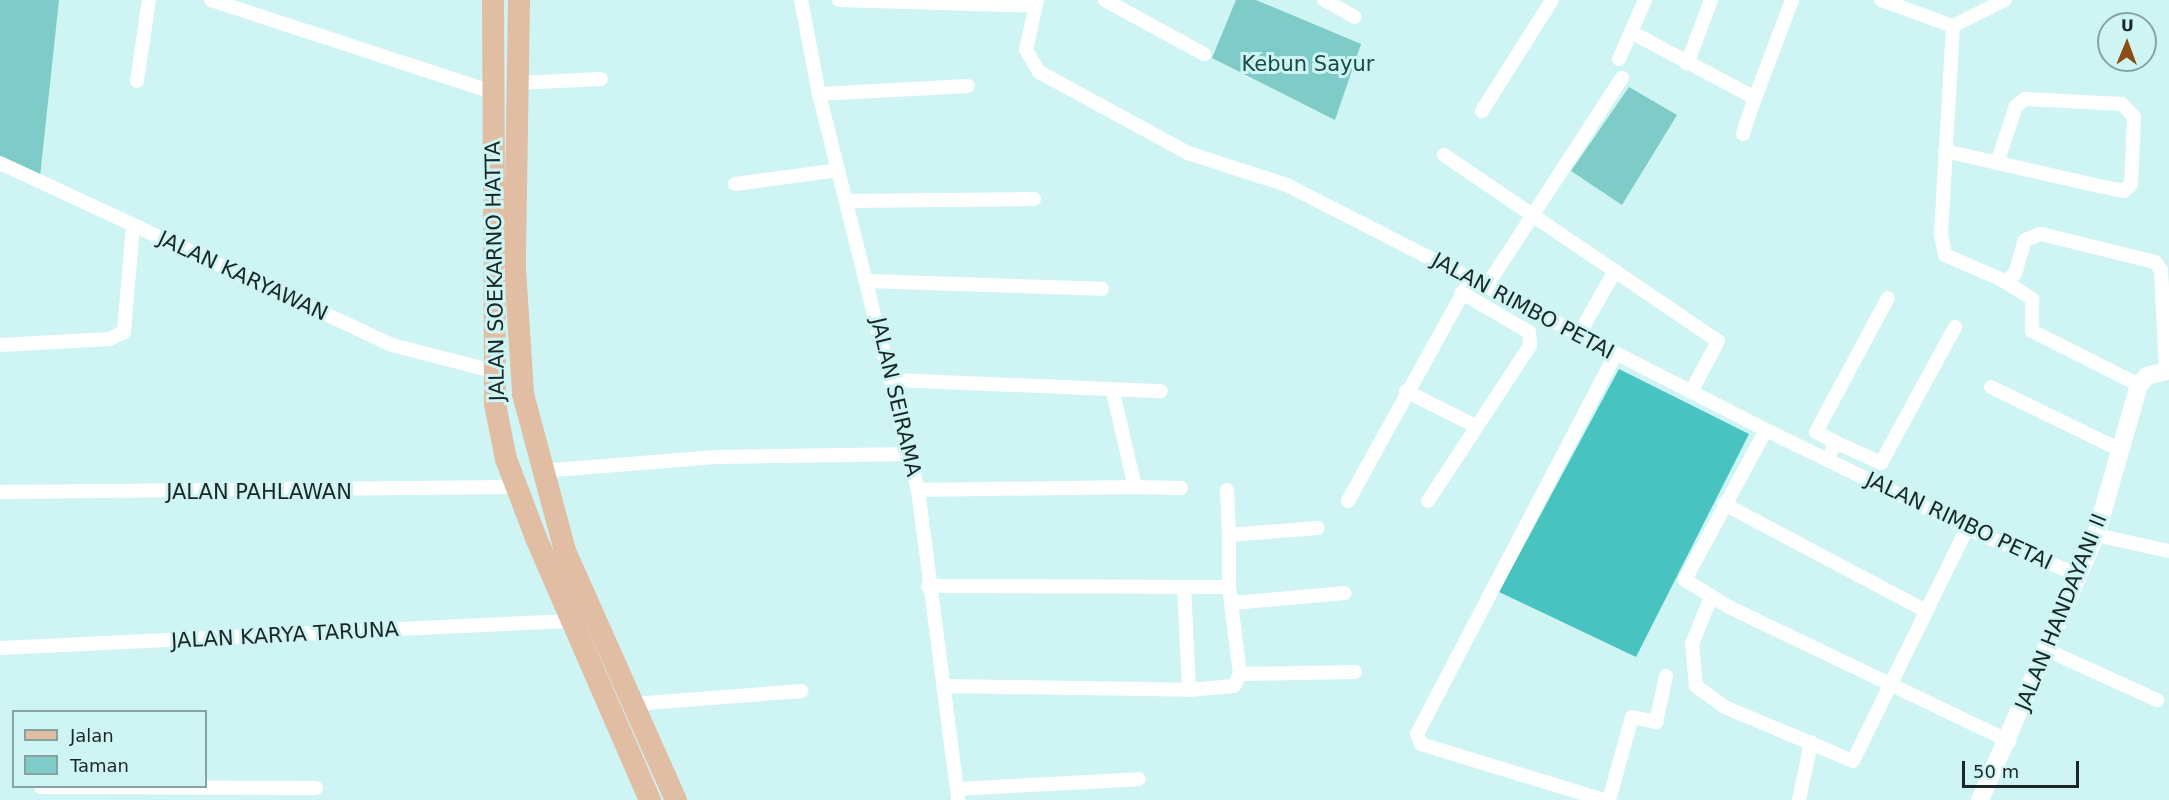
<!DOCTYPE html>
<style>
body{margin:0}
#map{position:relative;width:2169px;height:800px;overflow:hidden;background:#cef5f3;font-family:"DejaVu Sans",sans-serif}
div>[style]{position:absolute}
.green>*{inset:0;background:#7fcbc8}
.forest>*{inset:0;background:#48c3c0}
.minor>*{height:14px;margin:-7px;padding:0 7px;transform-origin:7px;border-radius:7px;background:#fff}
.tertiary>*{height:18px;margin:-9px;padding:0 9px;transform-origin:9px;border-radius:9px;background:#fff}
.primary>*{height:22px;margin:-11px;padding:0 11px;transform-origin:11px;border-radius:11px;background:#e1bda4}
span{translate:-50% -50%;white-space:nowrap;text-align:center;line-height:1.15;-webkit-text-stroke:6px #cef5f3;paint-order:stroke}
.park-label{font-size:21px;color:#164b4a}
.street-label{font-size:21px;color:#192827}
.legend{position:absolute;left:12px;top:710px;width:195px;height:78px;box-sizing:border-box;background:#cef5f3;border:2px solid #86a3a1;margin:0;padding:8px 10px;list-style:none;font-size:18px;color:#192827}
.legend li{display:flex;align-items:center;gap:12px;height:30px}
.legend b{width:30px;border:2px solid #86a3a1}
.north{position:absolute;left:2097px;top:12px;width:60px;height:60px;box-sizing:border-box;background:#cef5f3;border:2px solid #86a3a1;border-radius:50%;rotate:1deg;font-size:16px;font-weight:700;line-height:24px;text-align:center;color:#192827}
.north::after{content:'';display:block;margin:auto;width:21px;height:27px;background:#8c4c14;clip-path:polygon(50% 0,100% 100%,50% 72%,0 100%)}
.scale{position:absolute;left:1962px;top:761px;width:117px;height:27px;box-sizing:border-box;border:3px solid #192827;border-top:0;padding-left:8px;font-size:18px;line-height:21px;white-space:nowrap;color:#192827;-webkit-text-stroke:4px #cef5f3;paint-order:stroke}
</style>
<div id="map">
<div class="green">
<div style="clip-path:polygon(0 0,59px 0,40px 176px,0 158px)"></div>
<div style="clip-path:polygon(1236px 0,1256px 0,1361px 44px,1335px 120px,1212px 58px)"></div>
<div style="clip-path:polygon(1629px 87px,1677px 115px,1622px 205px,1571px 171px)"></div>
</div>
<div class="forest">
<div style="clip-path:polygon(1619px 369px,1749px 434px,1636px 657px,1499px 592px)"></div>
</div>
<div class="minor">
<div style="left:211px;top:0;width:297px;rotate:18.1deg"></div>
<div style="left:801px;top:0;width:96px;rotate:79.2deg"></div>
<div style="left:819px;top:94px;width:408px;rotate:76deg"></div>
<div style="left:918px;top:490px;width:313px;rotate:82.6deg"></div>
<div style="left:839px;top:0;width:197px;rotate:1.7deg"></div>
<div style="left:1037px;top:0;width:51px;rotate:102.4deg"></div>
<div style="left:1026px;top:50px;width:26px;rotate:59deg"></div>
<div style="left:1039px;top:72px;width:170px;rotate:28.5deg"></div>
<div style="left:1188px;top:153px;width:104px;rotate:17.9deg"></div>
<div style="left:1287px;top:185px;width:538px;rotate:27.09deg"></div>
<div style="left:1766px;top:430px;width:230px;rotate:26deg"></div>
<div style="left:1973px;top:531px;width:114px;rotate:22.7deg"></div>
<div style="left:1105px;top:0;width:113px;rotate:28.6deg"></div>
<div style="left:1324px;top:0;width:35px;rotate:29deg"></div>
<div style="left:1881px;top:0;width:77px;rotate:19.9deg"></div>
<div style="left:1953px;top:26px;width:58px;rotate:-26.6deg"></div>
<div style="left:1953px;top:26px;width:208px;rotate:93.3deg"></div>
<div style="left:1941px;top:234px;width:21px;rotate:79deg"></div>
<div style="left:1945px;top:255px;width:65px;rotate:23.4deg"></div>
<div style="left:2005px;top:281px;width:12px;rotate:-35deg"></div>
<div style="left:2015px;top:274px;width:35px;rotate:-74deg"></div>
<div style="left:2025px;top:240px;width:17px;rotate:-21deg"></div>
<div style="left:2041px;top:234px;width:117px;rotate:13.8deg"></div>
<div style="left:2155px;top:262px;width:10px;rotate:53deg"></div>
<div style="left:2161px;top:270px;width:100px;rotate:87.1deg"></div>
<div style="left:1631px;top:32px;width:140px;rotate:28deg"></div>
<div style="left:1755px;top:98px;width:105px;rotate:-69.3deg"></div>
<div style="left:1619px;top:59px;width:64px;rotate:-66.2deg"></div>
<div style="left:1687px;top:64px;width:68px;rotate:-69.4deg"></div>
<div style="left:137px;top:81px;width:82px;rotate:-81.6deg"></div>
<div style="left:517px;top:83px;width:84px;rotate:-2.7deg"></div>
<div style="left:819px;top:94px;width:149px;rotate:-3.1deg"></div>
<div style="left:1482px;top:111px;width:131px;rotate:-57.8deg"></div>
<div style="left:1743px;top:134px;width:38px;rotate:-72deg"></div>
<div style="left:1945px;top:151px;width:163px;rotate:12.8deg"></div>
<div style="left:2104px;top:187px;width:20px;rotate:11deg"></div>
<div style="left:2124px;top:191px;width:10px;rotate:-45deg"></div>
<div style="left:2131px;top:184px;width:67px;rotate:-87.4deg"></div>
<div style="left:2134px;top:117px;width:18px;rotate:-133deg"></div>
<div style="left:2122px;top:104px;width:97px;rotate:-177deg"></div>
<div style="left:2025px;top:99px;width:11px;rotate:142deg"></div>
<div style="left:2016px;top:106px;width:60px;rotate:108.4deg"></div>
<div style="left:1444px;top:155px;width:331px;rotate:34.2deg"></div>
<div style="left:1718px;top:341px;width:58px;rotate:117.9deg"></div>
<div style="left:0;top:163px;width:432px;rotate:24.9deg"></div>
<div style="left:392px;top:345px;width:104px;rotate:14.4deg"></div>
<div style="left:735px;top:184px;width:104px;rotate:-7.7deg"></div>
<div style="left:846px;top:201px;width:188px;rotate:-0.6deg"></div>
<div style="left:2002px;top:280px;width:36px;rotate:32deg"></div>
<div style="left:2032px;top:299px;width:32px;rotate:90deg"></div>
<div style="left:2032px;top:331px;width:120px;rotate:26.8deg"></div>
<div style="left:867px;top:281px;width:235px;rotate:1.9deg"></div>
<div style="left:1488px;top:284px;width:246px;rotate:-57deg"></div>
<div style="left:1579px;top:334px;width:73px;rotate:-60.3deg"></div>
<div style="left:0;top:345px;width:110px;rotate:-3.1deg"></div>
<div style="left:110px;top:339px;width:16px;rotate:-27deg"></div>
<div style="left:124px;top:332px;width:107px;rotate:-85.2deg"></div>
<div style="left:894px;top:380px;width:267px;rotate:2.4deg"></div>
<div style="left:1991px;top:387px;width:141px;rotate:26deg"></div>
<div style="left:1406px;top:391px;width:77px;rotate:26.9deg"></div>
<div style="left:1113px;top:392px;width:98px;rotate:77deg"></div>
<div style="left:1135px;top:487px;width:46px;rotate:1.2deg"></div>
<div style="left:1766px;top:430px;width:170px;rotate:118.4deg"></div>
<div style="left:1685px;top:580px;width:49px;rotate:31.8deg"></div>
<div style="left:1727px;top:606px;width:313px;rotate:25.6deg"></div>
<div style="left:1835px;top:442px;width:51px;rotate:24.5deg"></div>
<div style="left:1881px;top:463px;width:155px;rotate:-61.4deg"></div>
<div style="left:1832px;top:450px;width:9px;rotate:-69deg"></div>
<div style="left:1835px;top:442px;width:21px;rotate:-152deg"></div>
<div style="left:1816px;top:432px;width:152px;rotate:-61.8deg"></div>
<div style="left:542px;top:471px;width:174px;rotate:-4.6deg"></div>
<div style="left:715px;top:457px;width:195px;rotate:-0.9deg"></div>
<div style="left:918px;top:490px;width:217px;rotate:-0.8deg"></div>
<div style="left:1227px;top:490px;width:45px;rotate:87.5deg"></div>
<div style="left:0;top:492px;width:518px;rotate:-0.55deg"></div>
<div style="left:1348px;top:501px;width:244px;rotate:-61.1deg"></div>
<div style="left:1428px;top:501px;width:186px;rotate:-56.7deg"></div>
<div style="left:1530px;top:346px;width:14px;rotate:-94deg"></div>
<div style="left:1529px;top:332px;width:78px;rotate:-149.8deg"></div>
<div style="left:1724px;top:504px;width:229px;rotate:27.9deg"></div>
<div style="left:2096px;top:535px;width:75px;rotate:12.4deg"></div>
<div style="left:928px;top:586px;width:301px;rotate:0.2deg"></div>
<div style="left:1184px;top:587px;width:103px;rotate:87.2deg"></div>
<div style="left:1711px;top:597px;width:51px;rotate:112deg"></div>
<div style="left:1692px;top:644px;width:42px;rotate:84.6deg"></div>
<div style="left:1696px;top:686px;width:36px;rotate:36deg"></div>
<div style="left:1725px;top:707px;width:139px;rotate:22.9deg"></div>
<div style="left:1853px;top:761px;width:259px;rotate:-63.9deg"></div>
<div style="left:1233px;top:603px;width:112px;rotate:-5.1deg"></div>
<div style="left:0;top:648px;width:570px;rotate:-2.72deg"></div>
<div style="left:2049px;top:651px;width:119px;rotate:24.4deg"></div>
<div style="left:1240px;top:674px;width:115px;rotate:-1deg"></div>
<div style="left:945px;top:686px;width:244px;rotate:0.9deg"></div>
<div style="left:1189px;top:690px;width:45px;rotate:-5.1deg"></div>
<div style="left:1234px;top:686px;width:13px;rotate:-63deg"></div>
<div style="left:1240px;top:674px;width:88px;rotate:-97.2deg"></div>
<div style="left:1229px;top:587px;width:52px;rotate:-90deg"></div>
<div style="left:1229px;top:535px;width:89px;rotate:-4.5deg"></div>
<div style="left:633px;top:704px;width:169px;rotate:-4.4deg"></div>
<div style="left:41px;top:787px;width:275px;rotate:0.2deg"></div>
<div style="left:957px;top:789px;width:182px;rotate:-3.1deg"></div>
<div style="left:1604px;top:800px;width:191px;rotate:-163deg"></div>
<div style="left:1421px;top:744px;width:11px;rotate:-112deg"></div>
<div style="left:1417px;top:734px;width:429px;rotate:-62.4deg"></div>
<div style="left:1609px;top:800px;width:86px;rotate:-74.5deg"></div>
<div style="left:1632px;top:717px;width:25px;rotate:12deg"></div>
<div style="left:1656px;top:722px;width:47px;rotate:-77.7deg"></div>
<div style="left:1799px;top:800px;width:59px;rotate:-78.3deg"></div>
</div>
<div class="tertiary">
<div style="left:1980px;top:800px;width:289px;rotate:-66.4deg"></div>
<div style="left:2096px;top:535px;width:156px;rotate:-74deg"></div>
<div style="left:2139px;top:385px;width:12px;rotate:-48deg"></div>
<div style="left:2147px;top:376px;width:23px;rotate:-15deg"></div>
</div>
<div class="primary">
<div style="left:493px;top:0;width:404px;rotate:89.7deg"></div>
<div style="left:495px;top:404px;width:56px;rotate:78.7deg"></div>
<div style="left:506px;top:459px;width:85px;rotate:69.2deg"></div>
<div style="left:536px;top:538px;width:286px;rotate:66.5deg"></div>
<div style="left:519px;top:0;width:269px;rotate:90.9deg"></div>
<div style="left:515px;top:269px;width:125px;rotate:86.3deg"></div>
<div style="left:523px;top:394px;width:163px;rotate:75deg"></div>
<div style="left:565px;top:551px;width:273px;rotate:66deg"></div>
</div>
<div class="park-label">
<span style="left:1308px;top:64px">Kebun Sayur</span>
</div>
<div class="street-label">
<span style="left:495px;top:271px;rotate:-91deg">JALAN SOEKARNO HATTA</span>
<span style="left:243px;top:276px;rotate:25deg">JALAN KARYAWAN</span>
<span style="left:1523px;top:306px;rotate:28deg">JALAN RIMBO PETAI</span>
<span style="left:896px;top:397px;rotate:77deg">JALAN SEIRAMA</span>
<span style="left:259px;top:492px">JALAN PAHLAWAN</span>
<span style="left:1959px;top:521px;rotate:25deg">JALAN RIMBO PETAI</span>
<span style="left:2061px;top:612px;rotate:-68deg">JALAN HANDAYANI II</span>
<span style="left:285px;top:635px;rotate:-3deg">JALAN KARYA TARUNA</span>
</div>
<ul class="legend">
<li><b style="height:8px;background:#e1bda4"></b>Jalan</li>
<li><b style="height:16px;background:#7fcbc8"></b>Taman</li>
</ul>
<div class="north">U</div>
<div class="scale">50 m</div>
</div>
